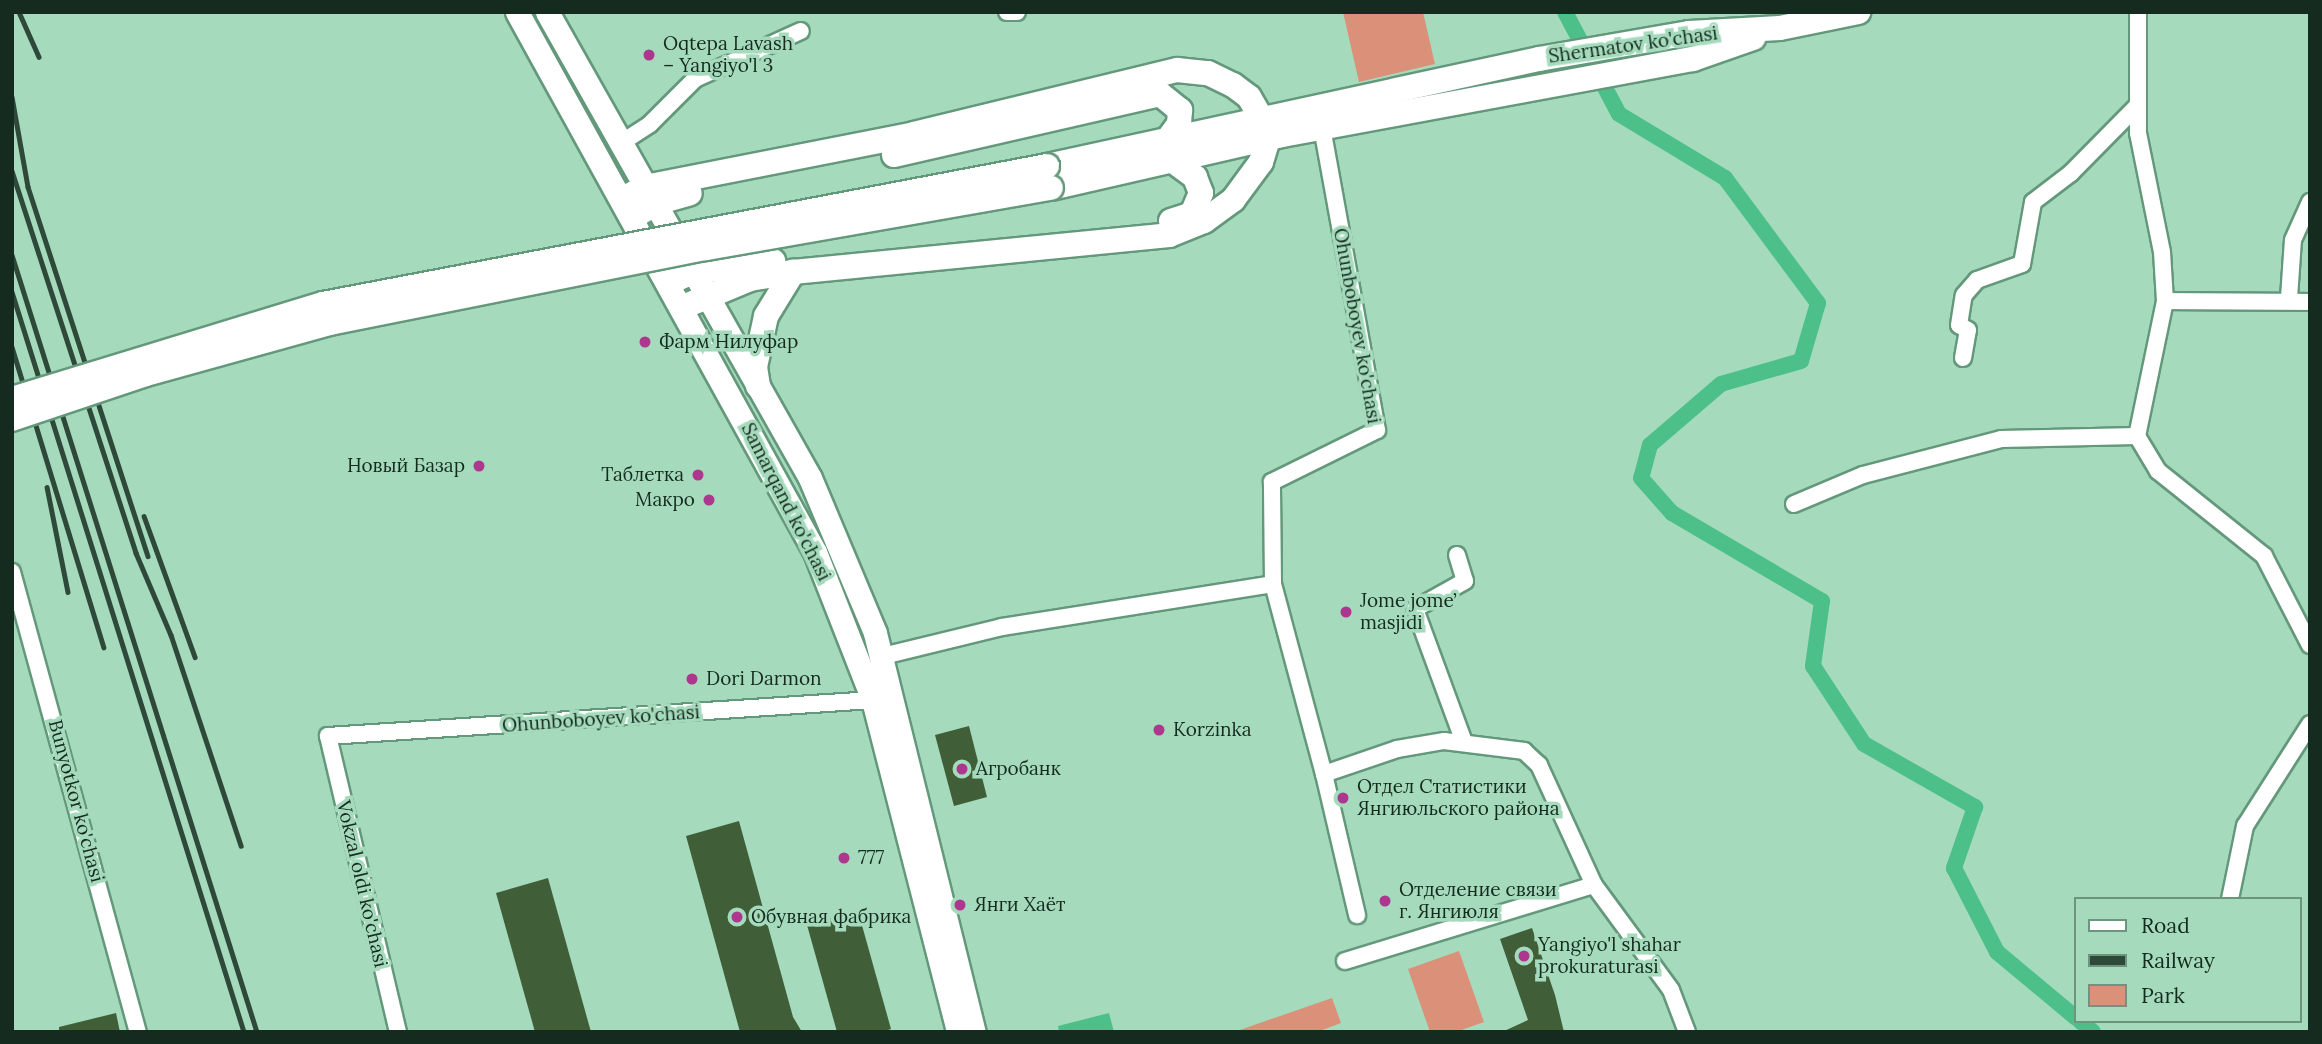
<!DOCTYPE html>
<meta charset="utf-8">
<style>
body{margin:0}
#map{position:relative;width:2322px;height:1044px;overflow:hidden;background:#a5dbbc;font-family:Lora,serif}
div>[style]{position:absolute}
.green>*{inset:0;background:#db9179}
.water>*{inset:0;background:#4dc089}
.canal>*{height:16px;margin:-8px;padding:0 8px;transform-origin:8px;border-radius:8px;background:#4dc089}
.building>*{inset:0;background:#405f38}
.roads{filter:drop-shadow(2px 0 #64987b) drop-shadow(-2px 0 #64987b) drop-shadow(0 2px #64987b) drop-shadow(0 -2px #64987b)}
.minor>*{height:16px;margin:-8px;padding:0 8px;transform-origin:8px;border-radius:8px;background:#fff}
.secondary>*{height:23px;margin:-11.5px;padding:0 11.5px;transform-origin:11.5px;border-radius:11.5px;background:#fff}
.primary>*{height:24px;margin:-12px;padding:0 12px;transform-origin:12px;border-radius:12px;background:#fff}
.rail>*{height:4.5px;margin:-2.25px;padding:0 2.25px;transform-origin:2.25px;border-radius:2.25px;background:#2e493a}
.bridges{filter:drop-shadow(2px 0 #64987b) drop-shadow(-2px 0 #64987b) drop-shadow(0 2px #64987b) drop-shadow(0 -2px #64987b)}
.primary-bridge>*{height:24px;margin:-12px;padding:0 12px;transform-origin:12px;border-radius:12px;background:#fff}
.dots>*{width:19px;height:19px;translate:-50% -50%;box-sizing:border-box;border:4px solid #a5dbbc;border-radius:50%}
span{translate:-50% -50%;white-space:nowrap;text-align:center;line-height:1.15;-webkit-text-stroke:7px #a5dbbc;paint-order:stroke}
.poi-label{font-size:19px;color:#152b1f}
.left{translate:0 -50%;text-align:left}
.right{translate:-100% -50%;text-align:right}
.street-label{font-size:19px;color:#152b1f}
.frame{position:absolute;inset:0;border:14px solid #152b1f;pointer-events:none}
.legend{position:absolute;left:2074px;top:897px;width:228px;height:126px;box-sizing:border-box;background:#a5dbbc;border:2px solid #6b957d;margin:0;padding:9px 12px;list-style:none;font-size:21px;color:#152b1f}
.legend li{display:flex;align-items:center;gap:14px;height:35px}
.legend b{width:35px;border:2px solid #6b957d}
</style>
<div id="map">
<div class="green">
<div style="clip-path:polygon(1343px 12px,1423px 12px,1435px 64px,1359px 82px)"></div>
<div style="clip-path:polygon(1459px 951px,1484px 1022px,1456px 1032px,1430px 1032px,1408px 969px)"></div>
<div style="clip-path:polygon(1332px 998px,1341px 1023px,1317px 1032px,1234px 1032px)"></div>
</div>
<div class="water">
<div style="clip-path:polygon(1109px 1013px,1114px 1032px,1059px 1032px,1058px 1026px)"></div>
</div>
<div class="canal">
<div style="left:1565px;top:12px;width:115px;rotate:62.1deg"></div>
<div style="left:1619px;top:114px;width:124px;rotate:31.1deg"></div>
<div style="left:1725px;top:178px;width:156px;rotate:53.4deg"></div>
<div style="left:1818px;top:303px;width:60px;rotate:106.3deg"></div>
<div style="left:1801px;top:361px;width:83px;rotate:164deg"></div>
<div style="left:1721px;top:384px;width:94px;rotate:139.3deg"></div>
<div style="left:1650px;top:445px;width:34px;rotate:105deg"></div>
<div style="left:1641px;top:478px;width:47px;rotate:48.5deg"></div>
<div style="left:1672px;top:513px;width:174px;rotate:30.4deg"></div>
<div style="left:1822px;top:601px;width:66px;rotate:97.9deg"></div>
<div style="left:1813px;top:666px;width:93px;rotate:56.8deg"></div>
<div style="left:1864px;top:744px;width:128px;rotate:29.6deg"></div>
<div style="left:1975px;top:807px;width:65px;rotate:109deg"></div>
<div style="left:1954px;top:868px;width:94px;rotate:62.9deg"></div>
<div style="left:1997px;top:952px;width:102px;rotate:39.8deg"></div>
<div style="left:2080px;top:1021px;width:17px;rotate:40deg"></div>
</div>
<div class="building">
<div style="clip-path:polygon(969px 726px,987px 797px,954px 806px,935px 735px)"></div>
<div style="clip-path:polygon(739px 821px,793px 1017px,802px 1032px,740px 1032px,686px 836px)"></div>
<div style="clip-path:polygon(548px 878px,591px 1032px,535px 1032px,496px 893px)"></div>
<div style="clip-path:polygon(858px 911px,891px 1029px,882px 1032px,837px 1032px,807px 925px)"></div>
<div style="clip-path:polygon(1532px 928px,1555px 995px,1564px 1032px,1502px 1032px,1528px 1020px,1500px 939px)"></div>
<div style="clip-path:polygon(116px 1013px,120px 1032px,59px 1032px,59px 1027px)"></div>
</div>
<div class="roads">
<div class="minor">
<div style="left:1007px;top:12px;width:10px"></div>
<div style="left:2138px;top:12px;width:121px;rotate:90deg"></div>
<div style="left:2138px;top:133px;width:121px;rotate:78.6deg"></div>
<div style="left:2162px;top:252px;width:49px;rotate:86.5deg"></div>
<div style="left:2165px;top:301px;width:138px;rotate:101.7deg"></div>
<div style="left:2137px;top:436px;width:41px;rotate:59deg"></div>
<div style="left:2158px;top:471px;width:136px;rotate:38.7deg"></div>
<div style="left:2264px;top:556px;width:100px;rotate:62.7deg"></div>
<div style="left:621px;top:143px;width:35px;rotate:-33deg"></div>
<div style="left:650px;top:124px;width:64px;rotate:-45deg"></div>
<div style="left:695px;top:79px;width:116px;rotate:-24.4deg"></div>
<div style="left:2289px;top:298px;width:58px;rotate:-86.1deg"></div>
<div style="left:2293px;top:240px;width:42px;rotate:-65.9deg"></div>
<div style="left:2165px;top:301px;width:145px;rotate:0.4deg"></div>
<div style="left:1963px;top:358px;width:28px;rotate:-80deg"></div>
<div style="left:1968px;top:330px;width:10px;rotate:-151deg"></div>
<div style="left:1959px;top:325px;width:30px;rotate:-81deg"></div>
<div style="left:1964px;top:295px;width:20px;rotate:-49deg"></div>
<div style="left:1977px;top:280px;width:48px;rotate:-19.6deg"></div>
<div style="left:2022px;top:264px;width:63px;rotate:-79.9deg"></div>
<div style="left:2033px;top:202px;width:48px;rotate:-37.3deg"></div>
<div style="left:2071px;top:173px;width:94px;rotate:-45.4deg"></div>
<div style="left:1794px;top:504px;width:75px;rotate:-22.8deg"></div>
<div style="left:1863px;top:475px;width:143px;rotate:-14.6deg"></div>
<div style="left:2001px;top:439px;width:136px;rotate:-1.3deg"></div>
<div style="left:1457px;top:555px;width:27px;rotate:73deg"></div>
<div style="left:1465px;top:581px;width:57px;rotate:150.8deg"></div>
<div style="left:1415px;top:609px;width:142px;rotate:69.8deg"></div>
<div style="left:12px;top:572px;width:477px;rotate:74.7deg"></div>
<div style="left:1273px;top:584px;width:197px;rotate:75deg"></div>
<div style="left:1324px;top:774px;width:77px;rotate:-18.9deg"></div>
<div style="left:1397px;top:749px;width:48px;rotate:-9.7deg"></div>
<div style="left:1444px;top:741px;width:81px;rotate:7.1deg"></div>
<div style="left:1524px;top:751px;width:21px;rotate:43deg"></div>
<div style="left:1539px;top:765px;width:132px;rotate:65.4deg"></div>
<div style="left:1594px;top:885px;width:130px;rotate:53.7deg"></div>
<div style="left:1671px;top:990px;width:45px;rotate:69.1deg"></div>
<div style="left:883px;top:656px;width:122px;rotate:-13.7deg"></div>
<div style="left:1002px;top:627px;width:274px;rotate:-9deg"></div>
<div style="left:1273px;top:584px;width:102px;rotate:-90.6deg"></div>
<div style="left:1272px;top:482px;width:117px;rotate:-26.3deg"></div>
<div style="left:1377px;top:430px;width:307px;rotate:-100.3deg"></div>
<div style="left:1324px;top:774px;width:145px;rotate:76.8deg"></div>
<div style="left:2230px;top:899px;width:75px;rotate:-78.4deg"></div>
<div style="left:2245px;top:826px;width:121px;rotate:-57.5deg"></div>
<div style="left:1345px;top:961px;width:260px;rotate:-17deg"></div>
<div style="left:398px;top:1032px;width:304px;rotate:-103.3deg"></div>
<div style="left:328px;top:736px;width:546px;rotate:-3.78deg"></div>
</div>
<div class="secondary">
<div style="left:517px;top:12px;width:617px;rotate:61.11deg"></div>
<div style="left:815px;top:552px;width:159px;rotate:68.6deg"></div>
<div style="left:873px;top:700px;width:343px;rotate:75.6deg"></div>
<div style="left:547px;top:12px;width:535px;rotate:60.56deg"></div>
<div style="left:810px;top:478px;width:168px;rotate:67.2deg"></div>
<div style="left:875px;top:633px;width:411px;rotate:76.1deg"></div>
</div>
<div class="primary">
<div style="left:894px;top:155px;width:273px;rotate:-12.9deg"></div>
<div style="left:1160px;top:94px;width:26px;rotate:39deg"></div>
<div style="left:1180px;top:110px;width:14px;rotate:94deg"></div>
<div style="left:1179px;top:124px;width:19px;rotate:126deg"></div>
<div style="left:1047px;top:166px;width:504px;rotate:-12.27deg"></div>
<div style="left:1539px;top:59px;width:152px;rotate:-9.8deg"></div>
<div style="left:1689px;top:33px;width:91px;rotate:-3.1deg"></div>
<div style="left:1780px;top:28px;width:80px;rotate:-11.6deg"></div>
<div style="left:1051px;top:188px;width:237px;rotate:-12.9deg"></div>
<div style="left:1282px;top:135px;width:418px;rotate:-10.5deg"></div>
<div style="left:1693px;top:59px;width:64px;rotate:-19.3deg"></div>
<div style="left:623px;top:199px;width:25px;rotate:-29deg"></div>
<div style="left:645px;top:187px;width:274px;rotate:-11.1deg"></div>
<div style="left:914px;top:134px;width:271px;rotate:-13.7deg"></div>
<div style="left:1177px;top:70px;width:31px;rotate:6deg"></div>
<div style="left:1208px;top:73px;width:28px;rotate:26deg"></div>
<div style="left:1233px;top:85px;width:20px;rotate:37deg"></div>
<div style="left:1249px;top:97px;width:28px;rotate:60deg"></div>
<div style="left:633px;top:217px;width:27px;rotate:-31deg"></div>
<div style="left:656px;top:203px;width:35px;rotate:-16deg"></div>
<div style="left:1171px;top:221px;width:22px;rotate:-18deg"></div>
<div style="left:1192px;top:214px;width:23px;rotate:-67deg"></div>
<div style="left:1201px;top:193px;width:17px;rotate:-111deg"></div>
<div style="left:1195px;top:177px;width:27px;rotate:-144deg"></div>
<div style="left:670px;top:282px;width:24px;rotate:-24deg"></div>
<div style="left:692px;top:272px;width:82px;rotate:-7.7deg"></div>
<div style="left:683px;top:307px;width:73px;rotate:-22.7deg"></div>
<div style="left:750px;top:279px;width:44px;rotate:-9.2deg"></div>
<div style="left:793px;top:272px;width:378px;rotate:-5.6deg"></div>
<div style="left:1169px;top:235px;width:38px;rotate:-22deg"></div>
<div style="left:1204px;top:221px;width:36px;rotate:-36deg"></div>
<div style="left:1233px;top:200px;width:47px;rotate:-53.6deg"></div>
<div style="left:1261px;top:162px;width:24px;rotate:-73deg"></div>
<div style="left:758px;top:386px;width:19px;rotate:-99deg"></div>
<div style="left:755px;top:367px;width:52px;rotate:-77.8deg"></div>
<div style="left:766px;top:316px;width:52px;rotate:-58.5deg"></div>
</div>
</div>
<div class="rail">
<div style="left:19px;top:12px;width:49px;rotate:66deg"></div>
<div style="left:12px;top:97px;width:91px;rotate:79.9deg"></div>
<div style="left:28px;top:187px;width:388px;rotate:72deg"></div>
<div style="left:12px;top:171px;width:402px;rotate:72deg"></div>
<div style="left:136px;top:553px;width:89px;rotate:66.9deg"></div>
<div style="left:171px;top:635px;width:222px;rotate:71.6deg"></div>
<div style="left:12px;top:255px;width:815px;rotate:72.5deg"></div>
<div style="left:12px;top:292px;width:776px;rotate:72.59deg"></div>
<div style="left:12px;top:347px;width:314px;rotate:73deg"></div>
<div style="left:47px;top:487px;width:107px;rotate:78.7deg"></div>
<div style="left:144px;top:516px;width:150px;rotate:70.1deg"></div>
</div>
<div class="bridges">
<div class="primary-bridge">
<div style="left:12px;top:399px;width:325px;rotate:-17deg"></div>
<div style="left:323px;top:304px;width:737px;rotate:-10.79deg"></div>
<div style="left:12px;top:419px;width:141px;rotate:-18.6deg"></div>
<div style="left:146px;top:374px;width:191px;rotate:-15.5deg"></div>
<div style="left:330px;top:323px;width:383px;rotate:-11.3deg"></div>
<div style="left:706px;top:248px;width:350px;rotate:-9.9deg"></div>
</div>
</div>
<div class="dots">
<div style="left:649px;top:55px;background:#ad378f"></div>
<div style="left:645px;top:342px;background:#ad378f"></div>
<div style="left:479px;top:466px;background:#ad378f"></div>
<div style="left:698px;top:475px;background:#ad378f"></div>
<div style="left:709px;top:500px;background:#ad378f"></div>
<div style="left:1346px;top:612px;background:#ad378f"></div>
<div style="left:692px;top:679px;background:#ad378f"></div>
<div style="left:1159px;top:730px;background:#ad378f"></div>
<div style="left:962px;top:769px;background:#ad378f"></div>
<div style="left:1343px;top:798px;background:#ad378f"></div>
<div style="left:844px;top:858px;background:#ad378f"></div>
<div style="left:1385px;top:901px;background:#ad378f"></div>
<div style="left:960px;top:905px;background:#ad378f"></div>
<div style="left:737px;top:917px;background:#ad378f"></div>
<div style="left:1524px;top:956px;background:#ad378f"></div>
</div>
<div class="poi-label">
<span class="left" style="left:663px;top:55px">Oqtepa Lavash<br>– Yangiyo'l 3</span>
<span class="left" style="left:659px;top:342px">Фарм Нилуфар</span>
<span class="right" style="left:465px;top:466px">Новый Базар</span>
<span class="right" style="left:684px;top:475px">Таблетка</span>
<span class="right" style="left:695px;top:500px">Макро</span>
<span class="left" style="left:1360px;top:612px">Jome jome’<br>masjidi</span>
<span class="left" style="left:706px;top:679px">Dori Darmon</span>
<span class="left" style="left:1173px;top:730px">Korzinka</span>
<span class="left" style="left:976px;top:769px">Агробанк</span>
<span class="left" style="left:1357px;top:798px">Отдел Статистики<br>Янгиюльского района</span>
<span class="left" style="left:858px;top:858px">777</span>
<span class="left" style="left:1399px;top:901px">Отделение связи<br>г. Янгиюля</span>
<span class="left" style="left:974px;top:905px">Янги Хаёт</span>
<span class="left" style="left:751px;top:917px">Обувная фабрика</span>
<span class="left" style="left:1538px;top:956px">Yangiyo'l shahar<br>prokuraturasi</span>
</div>
<div class="street-label">
<span style="left:1633px;top:45px;rotate:-8deg">Shermatov ko'chasi</span>
<span style="left:1357px;top:326px;rotate:80deg">Ohunboboyev ko'chasi</span>
<span style="left:786px;top:502px;rotate:63deg">Samarqand ko'chasi</span>
<span style="left:601px;top:719px;rotate:-4deg">Ohunboboyev ko'chasi</span>
<span style="left:76px;top:801px;rotate:75deg">Bunyotkor ko'chasi</span>
<span style="left:362px;top:884px;rotate:77deg">Vokzal oldi ko'chasi</span>
</div>
<div class="frame"></div>
<ul class="legend">
<li><b style="height:9px;background:#fff"></b>Road</li>
<li><b style="height:9px;background:#2e493a"></b>Railway</li>
<li><b style="height:19px;background:#db9179"></b>Park</li>
</ul>
</div>
